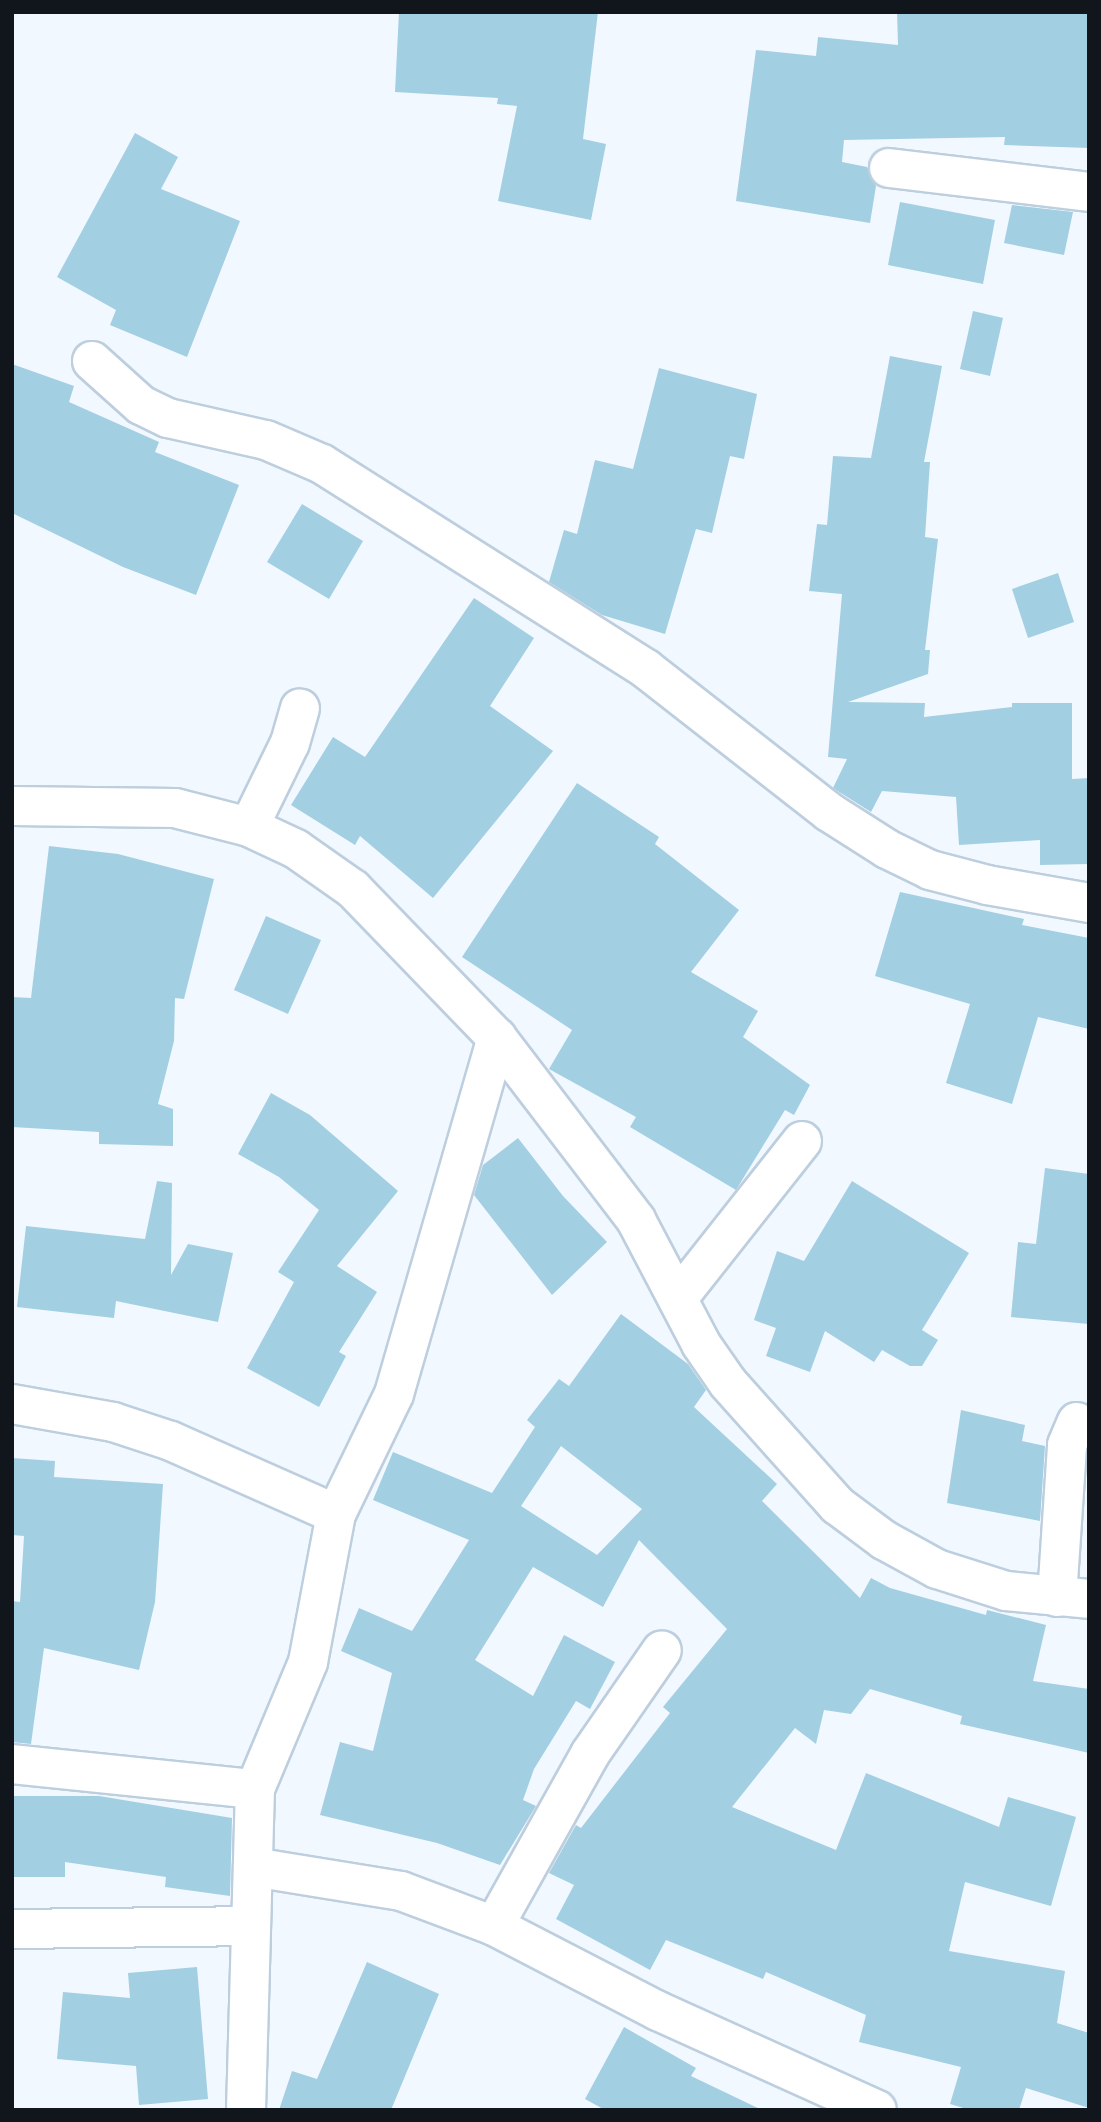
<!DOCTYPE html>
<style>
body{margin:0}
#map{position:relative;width:1101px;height:2122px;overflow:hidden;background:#f1f8ff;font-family:"Space Grotesk",sans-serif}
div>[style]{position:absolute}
.building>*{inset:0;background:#a3cfe2}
.roads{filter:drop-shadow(2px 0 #bdcede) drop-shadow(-2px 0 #bdcede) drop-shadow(0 2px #bdcede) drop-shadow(0 -2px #bdcede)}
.minor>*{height:38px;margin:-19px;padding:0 19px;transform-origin:19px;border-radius:19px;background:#fff}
span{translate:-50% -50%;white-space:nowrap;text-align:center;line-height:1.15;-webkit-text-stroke:7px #f1f8ff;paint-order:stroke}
.frame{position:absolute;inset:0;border:14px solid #10161c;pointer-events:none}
</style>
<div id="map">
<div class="building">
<div style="clip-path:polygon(399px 12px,598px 12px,583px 139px,606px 144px,591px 220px,498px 201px,517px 106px,497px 104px,498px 98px,395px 92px)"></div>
<div style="clip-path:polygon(897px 12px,1089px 12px,1089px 148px,1004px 145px,1005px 137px,844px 140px,842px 162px,867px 167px,876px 186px,870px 223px,736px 201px,756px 50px,816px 56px,818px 37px,898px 45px)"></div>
<div style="clip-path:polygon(135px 133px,178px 157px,161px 189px,240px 221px,187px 357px,110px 325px,116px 310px,57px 277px)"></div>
<div style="clip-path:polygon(900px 202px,995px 220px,983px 284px,888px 265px)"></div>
<div style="clip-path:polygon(1012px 205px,1073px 212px,1064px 255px,1004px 243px)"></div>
<div style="clip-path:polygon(973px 311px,1003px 318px,990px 376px,960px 369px)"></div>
<div style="clip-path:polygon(890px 356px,942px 366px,924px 462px,930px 462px,925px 537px,938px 539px,925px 650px,930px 650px,928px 674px,848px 702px,925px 703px,924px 717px,1012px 707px,1012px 703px,1072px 703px,1072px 779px,1089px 778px,1089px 864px,1040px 865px,1040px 840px,959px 845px,956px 797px,882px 791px,871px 812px,833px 788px,847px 759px,828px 757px,842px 594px,809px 591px,817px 524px,827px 525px,833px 456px,871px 458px)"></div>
<div style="clip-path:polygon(12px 364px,74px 386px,69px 402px,159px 442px,155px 452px,239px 485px,196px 595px,123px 567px,12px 513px)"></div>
<div style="clip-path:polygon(659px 368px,757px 394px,744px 459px,730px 456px,712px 533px,696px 529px,665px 634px,602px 615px,549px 582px,564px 530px,577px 534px,595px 460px,633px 469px)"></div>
<div style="clip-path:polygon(302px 504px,363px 541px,329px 599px,267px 562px)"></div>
<div style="clip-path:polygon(1058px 573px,1074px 622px,1028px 638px,1012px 589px)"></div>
<div style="clip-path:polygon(474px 598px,534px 638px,490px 706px,553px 751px,433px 898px,360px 836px,355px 845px,291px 805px,333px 737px,365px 757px)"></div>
<div style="clip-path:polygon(577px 783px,659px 837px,655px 844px,739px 910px,691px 972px,758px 1011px,743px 1037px,810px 1085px,794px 1115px,785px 1110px,736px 1190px,630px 1127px,636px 1117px,549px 1069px,572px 1030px,462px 957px)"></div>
<div style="clip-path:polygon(49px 846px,118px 854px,214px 879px,184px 999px,175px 998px,174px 1041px,158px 1104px,173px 1109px,173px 1146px,99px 1144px,99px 1132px,12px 1127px,12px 997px,31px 998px)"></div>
<div style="clip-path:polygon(900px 892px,1024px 919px,1022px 925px,1089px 938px,1089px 1029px,1038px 1017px,1012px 1104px,946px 1083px,970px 1004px,875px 976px)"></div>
<div style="clip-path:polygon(266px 916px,321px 940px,288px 1014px,234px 990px)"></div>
<div style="clip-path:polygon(271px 1093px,310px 1115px,398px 1191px,337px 1266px,377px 1292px,339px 1352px,346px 1356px,319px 1407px,247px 1368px,294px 1282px,278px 1272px,319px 1210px,279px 1177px,238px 1154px)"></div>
<div style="clip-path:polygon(518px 1138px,563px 1196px,607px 1242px,552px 1295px,474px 1195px,483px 1165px)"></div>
<div style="clip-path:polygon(1045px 1168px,1089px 1174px,1089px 1324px,1011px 1317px,1018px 1242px,1036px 1244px)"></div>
<div style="clip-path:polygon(157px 1181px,172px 1183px,171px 1275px,188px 1244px,233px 1253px,218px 1322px,116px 1301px,114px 1318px,17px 1307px,26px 1226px,145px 1239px)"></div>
<div style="clip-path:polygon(852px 1181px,969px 1253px,922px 1330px,938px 1340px,922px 1366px,910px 1366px,882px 1350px,874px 1362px,825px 1331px,810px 1372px,766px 1356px,776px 1328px,754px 1320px,777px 1251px,804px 1261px)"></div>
<div style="clip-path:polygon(evenodd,621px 1314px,688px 1364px,706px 1390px,694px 1407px,777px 1484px,762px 1501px,860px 1598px,871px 1578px,890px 1588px,986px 1615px,987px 1610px,1046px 1625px,1033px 1681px,1089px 1689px,1089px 1753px,960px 1724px,962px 1716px,870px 1689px,851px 1714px,824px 1710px,816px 1744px,795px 1728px,732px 1807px,836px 1850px,866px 1773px,999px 1827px,1008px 1797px,1076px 1817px,1051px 1906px,965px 1882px,949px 1951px,1065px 1971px,1057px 2023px,1089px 2033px,1089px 2108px,1026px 2088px,1019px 2110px,970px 2110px,950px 2104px,961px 2067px,859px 2042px,866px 2015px,766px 1972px,763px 1979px,666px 1940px,650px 1970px,556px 1919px,574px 1885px,549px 1873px,576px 1825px,581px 1828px,670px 1713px,663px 1707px,727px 1629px,639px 1540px,603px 1607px,533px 1567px,475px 1660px,533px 1696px,564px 1635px,615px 1662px,590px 1709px,576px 1701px,534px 1769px,523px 1800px,536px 1806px,500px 1865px,437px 1843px,320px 1815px,340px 1742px,373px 1751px,392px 1673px,341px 1651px,359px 1608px,412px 1631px,469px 1540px,373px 1500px,393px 1452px,492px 1493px,535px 1427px,527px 1420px,559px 1379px,569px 1386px,621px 1314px,561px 1446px,642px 1509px,597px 1555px,521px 1506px,561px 1446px)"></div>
<div style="clip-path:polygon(961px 1410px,1025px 1425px,1022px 1441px,1045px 1446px,1040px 1521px,947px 1503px)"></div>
<div style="clip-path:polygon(12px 1458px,55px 1461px,54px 1477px,163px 1484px,155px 1602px,139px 1670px,44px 1648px,31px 1744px,12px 1742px,12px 1601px,20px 1602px,24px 1536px,12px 1535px)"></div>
<div style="clip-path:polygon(12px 1796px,99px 1796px,232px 1818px,230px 1896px,165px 1887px,166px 1877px,65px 1862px,65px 1877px,12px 1877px)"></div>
<div style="clip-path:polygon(367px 1962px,439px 1994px,391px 2110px,279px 2110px,292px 2071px,317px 2079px)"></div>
<div style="clip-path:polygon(197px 1967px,208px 2099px,139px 2105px,136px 2066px,57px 2059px,63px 1992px,130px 1998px,128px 1973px)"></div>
<div style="clip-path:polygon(624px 2027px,696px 2068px,691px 2076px,762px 2110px,605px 2110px,585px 2099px)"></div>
</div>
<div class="roads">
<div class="minor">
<div style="left:889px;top:168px;width:201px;rotate:6.8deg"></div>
<div style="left:92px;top:361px;width:66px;rotate:41.9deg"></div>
<div style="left:141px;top:405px;width:30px;rotate:26deg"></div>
<div style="left:168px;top:418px;width:100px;rotate:12.7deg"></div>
<div style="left:266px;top:440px;width:61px;rotate:23.2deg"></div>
<div style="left:322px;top:464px;width:383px;rotate:32.3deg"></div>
<div style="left:646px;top:669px;width:232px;rotate:38deg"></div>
<div style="left:829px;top:812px;width:69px;rotate:32.5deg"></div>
<div style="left:887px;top:849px;width:48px;rotate:26deg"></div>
<div style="left:930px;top:870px;width:59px;rotate:14.7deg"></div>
<div style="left:987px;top:885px;width:104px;rotate:10deg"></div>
<div style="left:12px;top:806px;width:163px;rotate:0.7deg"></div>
<div style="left:175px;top:808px;width:76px;rotate:14.4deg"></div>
<div style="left:249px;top:827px;width:52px;rotate:25.1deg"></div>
<div style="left:296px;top:849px;width:70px;rotate:35.1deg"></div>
<div style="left:353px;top:889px;width:207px;rotate:46deg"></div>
<div style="left:497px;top:1038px;width:229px;rotate:52.6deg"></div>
<div style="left:636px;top:1220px;width:140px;rotate:62.3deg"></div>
<div style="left:701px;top:1344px;width:47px;rotate:55.3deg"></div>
<div style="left:728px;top:1383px;width:164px;rotate:48.2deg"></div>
<div style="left:837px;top:1505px;width:59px;rotate:36.7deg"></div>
<div style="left:884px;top:1540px;width:60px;rotate:28.7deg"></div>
<div style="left:937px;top:1569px;width:72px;rotate:17.7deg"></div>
<div style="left:1006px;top:1591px;width:83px;rotate:5.5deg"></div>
<div style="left:249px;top:827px;width:93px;rotate:-64deg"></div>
<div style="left:290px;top:743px;width:36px;rotate:-74deg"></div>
<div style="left:678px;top:1298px;width:200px;rotate:-51.7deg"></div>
<div style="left:12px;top:1404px;width:103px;rotate:10.1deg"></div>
<div style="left:113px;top:1422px;width:61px;rotate:18.1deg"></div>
<div style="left:171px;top:1441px;width:180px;rotate:23.9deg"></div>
<div style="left:1057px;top:1597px;width:152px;rotate:-86.2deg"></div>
<div style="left:1067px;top:1445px;width:25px;rotate:-67deg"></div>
<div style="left:12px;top:1764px;width:244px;rotate:5.9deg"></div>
<div style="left:253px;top:1867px;width:150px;rotate:9.2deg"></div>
<div style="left:401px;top:1891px;width:99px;rotate:20.6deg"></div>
<div style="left:494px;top:1926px;width:185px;rotate:27.4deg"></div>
<div style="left:658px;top:2011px;width:240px;rotate:24.3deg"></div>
<div style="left:494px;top:1926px;width:197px;rotate:-60.8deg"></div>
<div style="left:590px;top:1754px;width:126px;rotate:-55.3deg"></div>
<div style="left:12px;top:1929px;width:238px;rotate:-0.7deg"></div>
<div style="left:246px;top:2110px;width:321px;rotate:-88.4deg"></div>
<div style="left:255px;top:1789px;width:138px;rotate:-67.3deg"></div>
<div style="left:308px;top:1662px;width:151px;rotate:-79.3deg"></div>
<div style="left:336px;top:1514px;width:133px;rotate:-64.2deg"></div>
<div style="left:394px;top:1394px;width:371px;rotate:-73.9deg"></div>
</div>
</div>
<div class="frame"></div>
</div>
